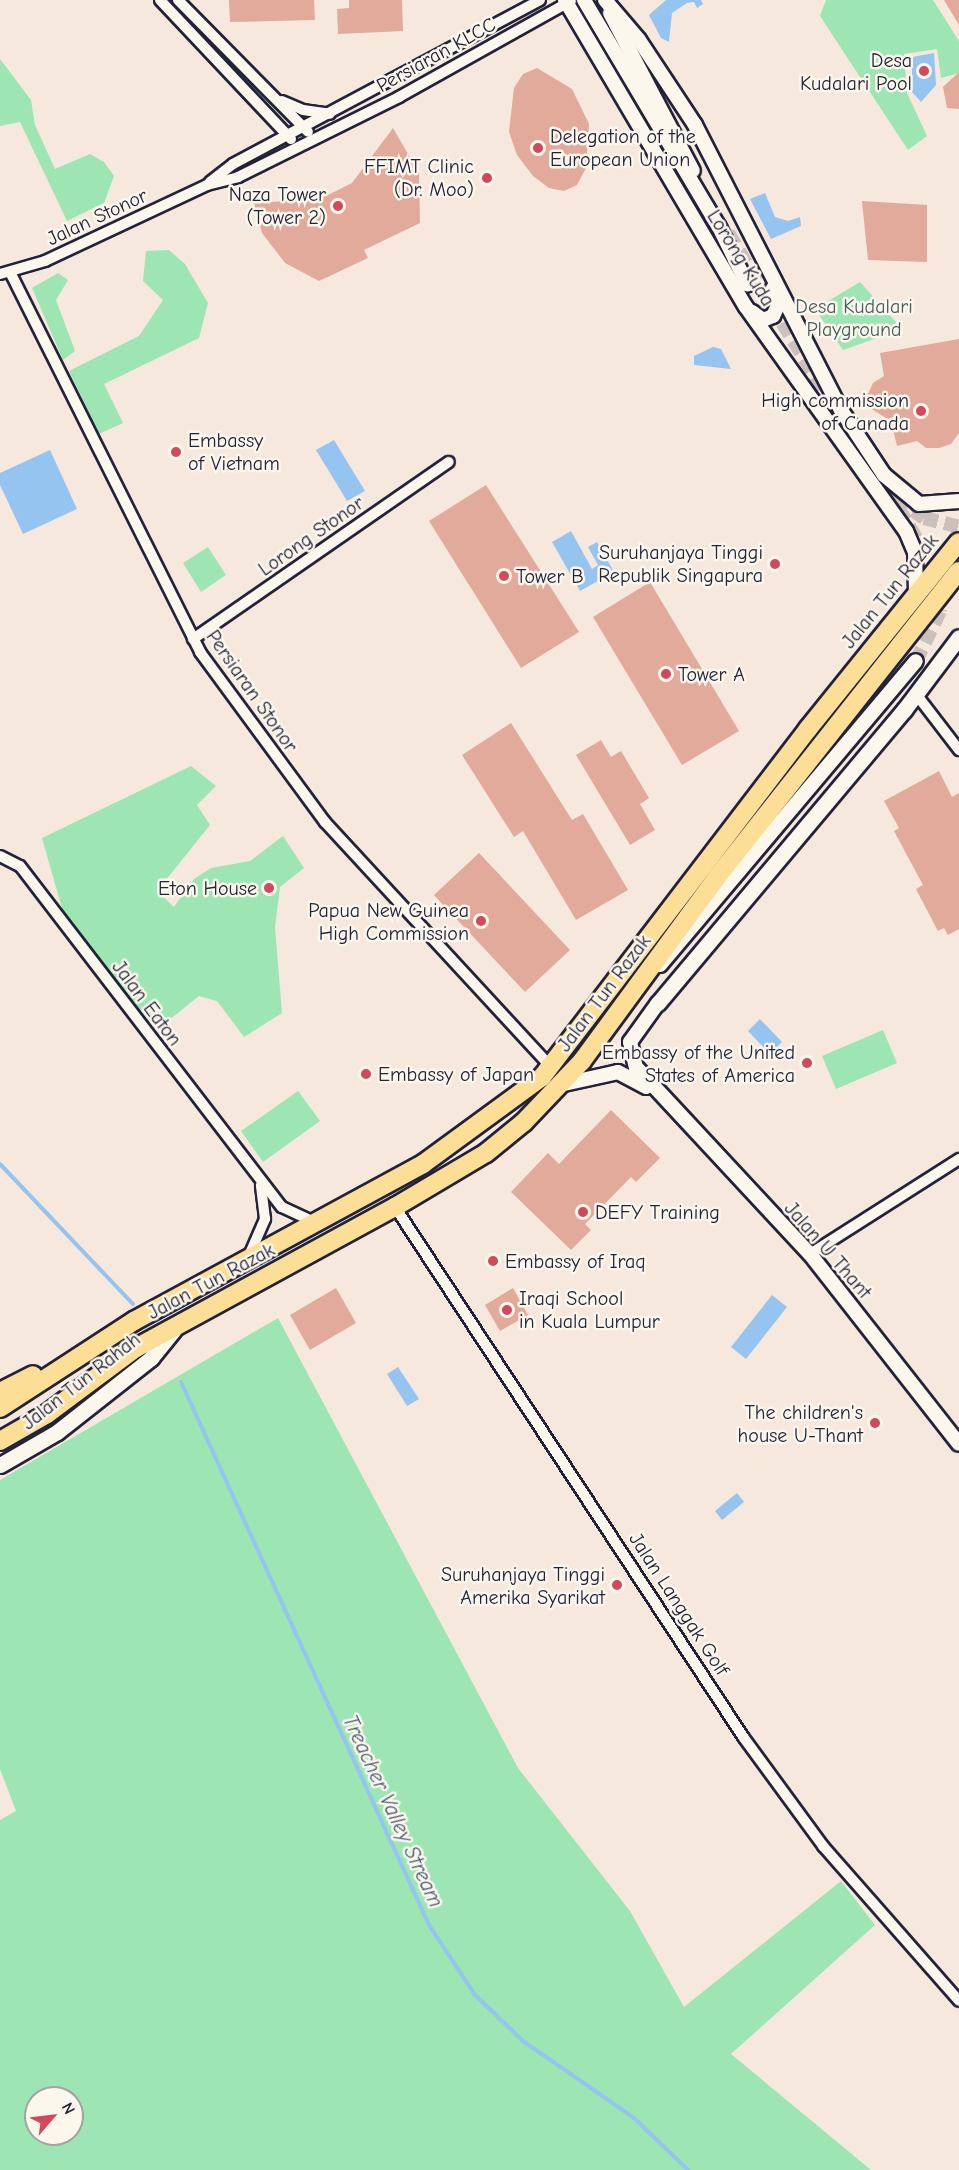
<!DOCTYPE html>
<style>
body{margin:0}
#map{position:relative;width:959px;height:2170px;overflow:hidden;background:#f6e8dc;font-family:"Comic Neue",sans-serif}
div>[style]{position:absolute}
.green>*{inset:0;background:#9de5b3}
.water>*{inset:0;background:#94c4ef}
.stream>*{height:4px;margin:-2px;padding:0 2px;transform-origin:2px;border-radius:2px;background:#94c4ef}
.building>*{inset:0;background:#e2aa9a}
.tertiary-tunnel>*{height:14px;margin-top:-7px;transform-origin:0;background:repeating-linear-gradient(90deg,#ccc0bc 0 14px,transparent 0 21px)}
.roads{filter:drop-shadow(2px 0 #22223b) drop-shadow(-2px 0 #22223b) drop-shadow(0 2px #22223b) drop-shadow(0 -2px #22223b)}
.minor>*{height:10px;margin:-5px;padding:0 5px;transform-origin:5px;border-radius:5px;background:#fbf7ec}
.tertiary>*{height:14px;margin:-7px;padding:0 7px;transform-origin:7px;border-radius:7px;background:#fbf7ec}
.secondary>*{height:15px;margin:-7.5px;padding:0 7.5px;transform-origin:7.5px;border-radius:7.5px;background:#fbf7ec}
.primary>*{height:18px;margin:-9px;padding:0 9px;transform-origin:9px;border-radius:9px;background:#fcde96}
.dots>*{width:16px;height:16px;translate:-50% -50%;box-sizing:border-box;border:3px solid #fbf7ec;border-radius:50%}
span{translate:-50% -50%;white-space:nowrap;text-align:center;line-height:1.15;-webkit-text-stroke:5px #fbf7ec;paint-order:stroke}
.street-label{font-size:20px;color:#22223b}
.poi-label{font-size:20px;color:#22223b}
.right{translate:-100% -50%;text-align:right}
.left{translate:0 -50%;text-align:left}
.park-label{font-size:20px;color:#475c5f}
.water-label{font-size:21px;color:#445371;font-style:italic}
.north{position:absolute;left:24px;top:2086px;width:60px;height:60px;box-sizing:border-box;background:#fbf7ec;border:2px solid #a4a2a5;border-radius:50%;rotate:62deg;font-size:16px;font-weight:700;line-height:24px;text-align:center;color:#22223b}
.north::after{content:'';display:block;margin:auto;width:21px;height:27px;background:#d1495b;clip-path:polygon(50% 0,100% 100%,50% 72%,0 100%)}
</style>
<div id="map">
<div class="green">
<div style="clip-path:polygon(826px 0,933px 0,959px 41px,959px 73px,941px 78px,937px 49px,904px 54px,907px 93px,927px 136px,908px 150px,820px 16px)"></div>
<div style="clip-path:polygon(0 59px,31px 100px,35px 125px,55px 169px,90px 154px,104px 162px,114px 176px,104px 203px,67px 221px,20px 122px,0 126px)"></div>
<div style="clip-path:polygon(169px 250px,185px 264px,208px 303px,199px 338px,104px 384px,123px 423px,99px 434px,69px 371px,139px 336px,163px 300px,143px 281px,146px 251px)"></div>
<div style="clip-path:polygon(58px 273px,68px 280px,56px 300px,75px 351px,63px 360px,32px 288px)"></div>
<div style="clip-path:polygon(860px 282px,902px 329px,843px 350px,815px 309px)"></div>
<div style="clip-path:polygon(208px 547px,226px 575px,201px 592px,183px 563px)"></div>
<div style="clip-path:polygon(191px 766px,216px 786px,197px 805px,210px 825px,157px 891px,174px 907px,194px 879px,211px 868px,250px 861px,283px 836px,304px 868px,280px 887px,275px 927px,282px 1013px,244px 1037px,217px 1001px,199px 996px,159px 1028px,137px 1010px,63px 912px,42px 838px)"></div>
<div style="clip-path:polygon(883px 1030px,897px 1063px,836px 1089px,822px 1056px)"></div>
<div style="clip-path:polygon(298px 1091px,320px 1121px,263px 1162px,241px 1131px)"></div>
<div style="clip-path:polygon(evenodd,278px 1318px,518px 1768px,630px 1911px,684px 2007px,841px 1881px,875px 1925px,731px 2054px,871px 2170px,0 2170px,0 1820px,16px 1811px,0 1769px,0 1480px,278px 1318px,36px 2098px,72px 2098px,72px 2134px,36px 2134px,36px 2098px)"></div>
</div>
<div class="water">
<div style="clip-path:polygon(666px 0,701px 0,703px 4px,697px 8px,694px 2px,687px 3px,672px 13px,669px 42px,661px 38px,649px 15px)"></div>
<div style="clip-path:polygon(934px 53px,936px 85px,921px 102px,912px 92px,912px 57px)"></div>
<div style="clip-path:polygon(765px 193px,775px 217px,788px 221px,800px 217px,801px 226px,771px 239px,750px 199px)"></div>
<div style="clip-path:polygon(713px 347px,721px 349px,731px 369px,694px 365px,694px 356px)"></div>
<div style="clip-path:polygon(334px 440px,365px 491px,347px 501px,316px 450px)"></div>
<div style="clip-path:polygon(50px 450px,77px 509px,23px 534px,0 485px,0 473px)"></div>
<div style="clip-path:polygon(571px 531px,592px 569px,598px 565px,588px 547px,597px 542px,614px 572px,580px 591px,552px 542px)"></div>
<div style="clip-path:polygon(760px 1019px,782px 1042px,770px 1054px,748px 1031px)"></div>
<div style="clip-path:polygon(772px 1295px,787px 1307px,746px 1359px,731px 1347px)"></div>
<div style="clip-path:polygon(398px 1367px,419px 1399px,407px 1406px,387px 1374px)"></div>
<div style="clip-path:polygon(737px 1493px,744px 1502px,722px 1520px,715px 1511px)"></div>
</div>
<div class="stream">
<div style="left:0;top:1164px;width:193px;rotate:46.5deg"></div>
<div style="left:181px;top:1382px;width:597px;rotate:65.45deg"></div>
<div style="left:429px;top:1925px;width:84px;rotate:56.7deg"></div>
<div style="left:475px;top:1995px;width:66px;rotate:43.8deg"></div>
<div style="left:523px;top:2041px;width:135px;rotate:34.7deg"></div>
<div style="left:634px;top:2118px;width:75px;rotate:43.9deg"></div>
</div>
<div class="building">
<div style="clip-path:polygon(229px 0,314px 0,315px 20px,230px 22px)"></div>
<div style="clip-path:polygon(349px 0,402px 0,403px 31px,338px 34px,337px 9px,349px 8px)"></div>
<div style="clip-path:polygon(944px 0,959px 0,959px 25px)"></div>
<div style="clip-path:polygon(537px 68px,572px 89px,589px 124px,586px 168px,577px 185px,564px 191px,549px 188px,533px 176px,517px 155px,509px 132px,514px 88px,523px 74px)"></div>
<div style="clip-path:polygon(959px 72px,959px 109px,947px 108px,943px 87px)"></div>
<div style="clip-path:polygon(393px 128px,419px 173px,420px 223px,364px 250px,368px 258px,319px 281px,285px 263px,262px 233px,254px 203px,320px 199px,352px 183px)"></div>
<div style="clip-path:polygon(862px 201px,927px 205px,927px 262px,868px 260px)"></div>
<div style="clip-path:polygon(959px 339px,959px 433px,951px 444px,939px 448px,926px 448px,917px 441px,897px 446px,891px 421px,870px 408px,867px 396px,873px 383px,884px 376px,880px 353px)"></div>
<div style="clip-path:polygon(486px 485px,579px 632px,521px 668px,429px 521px)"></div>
<div style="clip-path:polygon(650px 582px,739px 731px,682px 765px,593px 617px)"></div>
<div style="clip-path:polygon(511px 723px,572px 820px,583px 814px,628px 890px,576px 920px,523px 831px,514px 837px,462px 755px)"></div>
<div style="clip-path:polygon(601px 740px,611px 757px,621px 751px,649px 798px,640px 804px,655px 830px,630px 845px,576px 755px)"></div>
<div style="clip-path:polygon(939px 771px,952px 797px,959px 793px,959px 929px,948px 935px,944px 928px,938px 931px,916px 889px,923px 885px,894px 831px,899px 828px,884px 801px)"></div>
<div style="clip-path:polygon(479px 853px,570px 950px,525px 992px,434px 895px)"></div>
<div style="clip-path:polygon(611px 1110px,660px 1158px,636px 1182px,631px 1177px,585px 1224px,591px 1230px,571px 1250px,511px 1192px,548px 1153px,559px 1164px)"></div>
<div style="clip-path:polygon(336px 1288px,356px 1323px,310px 1350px,290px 1315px)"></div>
<div style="clip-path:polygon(513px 1288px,528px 1315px,500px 1331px,485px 1305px)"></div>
</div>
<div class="tertiary-tunnel">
<div style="left:728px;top:233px;width:248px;rotate:58.7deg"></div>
<div style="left:877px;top:472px;width:114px;rotate:59.4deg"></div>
<div style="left:935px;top:570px;width:20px;rotate:72deg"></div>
<div style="left:941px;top:589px;width:22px;rotate:93deg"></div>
<div style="left:940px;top:611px;width:55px;rotate:115.6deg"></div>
<div style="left:896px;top:499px;width:34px;rotate:34deg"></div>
<div style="left:924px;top:518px;width:36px;rotate:14deg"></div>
</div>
<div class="roads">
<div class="minor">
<div style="left:160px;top:0;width:191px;rotate:46.7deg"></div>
<div style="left:178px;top:0;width:185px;rotate:45.4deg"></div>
<div style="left:282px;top:101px;width:23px;rotate:23deg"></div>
<div style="left:303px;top:110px;width:27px;rotate:8deg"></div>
<div style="left:210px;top:182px;width:29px;rotate:-38deg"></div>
<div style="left:233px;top:164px;width:348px;rotate:-28.1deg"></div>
<div style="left:0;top:274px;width:47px;rotate:-16.1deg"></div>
<div style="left:45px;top:261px;width:179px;rotate:-25.1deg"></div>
<div style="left:207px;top:185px;width:32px;rotate:-14deg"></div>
<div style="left:238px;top:177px;width:180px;rotate:-26.4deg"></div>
<div style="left:399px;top:97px;width:197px;rotate:-29.2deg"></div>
<div style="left:11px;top:274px;width:423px;rotate:63.4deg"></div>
<div style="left:200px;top:652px;width:211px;rotate:53.7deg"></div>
<div style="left:325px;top:822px;width:335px;rotate:47.3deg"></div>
<div style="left:193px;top:639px;width:311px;rotate:-34.7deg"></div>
<div style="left:916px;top:694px;width:71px;rotate:52.5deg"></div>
<div style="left:0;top:856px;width:22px;rotate:27deg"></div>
<div style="left:20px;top:866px;width:430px;rotate:52.5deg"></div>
<div style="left:282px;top:1207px;width:35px;rotate:25deg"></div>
<div style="left:395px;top:1207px;width:635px;rotate:56.69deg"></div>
<div style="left:744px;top:1738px;width:134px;rotate:53.8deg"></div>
<div style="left:823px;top:1846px;width:206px;rotate:48.7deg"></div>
<div style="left:810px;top:1254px;width:177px;rotate:-32.5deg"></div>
<div style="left:248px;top:1258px;width:43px;rotate:-66.4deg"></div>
<div style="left:265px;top:1219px;width:34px;rotate:-97deg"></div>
</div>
<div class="tertiary">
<div style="left:565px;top:0;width:356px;rotate:59.5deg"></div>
<div style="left:746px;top:307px;width:275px;rotate:54.5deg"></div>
<div style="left:906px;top:531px;width:23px;rotate:67deg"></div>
<div style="left:915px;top:552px;width:42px;rotate:88.6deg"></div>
<div style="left:584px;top:0;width:264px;rotate:59.3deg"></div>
<div style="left:719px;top:227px;width:64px;rotate:63.8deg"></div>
<div style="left:605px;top:0;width:52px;rotate:49.6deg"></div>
<div style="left:639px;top:40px;width:102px;rotate:56.6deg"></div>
<div style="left:695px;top:125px;width:320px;rotate:62.9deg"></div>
<div style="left:841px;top:410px;width:78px;rotate:56.5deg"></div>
<div style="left:884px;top:475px;width:45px;rotate:39.6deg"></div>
<div style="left:919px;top:504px;width:40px;rotate:-4.3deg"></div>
<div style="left:610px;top:13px;width:178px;rotate:62.3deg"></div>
<div style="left:752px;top:312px;width:14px;rotate:36deg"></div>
<div style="left:763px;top:320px;width:11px;rotate:-22deg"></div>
<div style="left:773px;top:316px;width:14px;rotate:-65deg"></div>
<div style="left:779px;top:303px;width:16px;rotate:-112deg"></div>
<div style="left:660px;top:965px;width:397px;rotate:-49.9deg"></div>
<div style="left:658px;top:1003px;width:48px;rotate:125.7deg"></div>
<div style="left:630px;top:1042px;width:26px;rotate:77deg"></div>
<div style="left:636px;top:1067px;width:255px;rotate:47.1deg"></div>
<div style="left:810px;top:1254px;width:241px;rotate:51.9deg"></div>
<div style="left:564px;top:1084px;width:55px;rotate:-12.5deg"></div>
<div style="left:618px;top:1072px;width:32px;rotate:28deg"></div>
</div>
<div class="secondary">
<div style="left:658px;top:1003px;width:383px;rotate:-50deg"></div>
<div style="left:904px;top:710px;width:91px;rotate:-53deg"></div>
<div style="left:0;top:1465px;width:66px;rotate:-30.1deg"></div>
<div style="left:57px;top:1432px;width:120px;rotate:-38.2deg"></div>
<div style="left:151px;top:1358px;width:36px;rotate:-51deg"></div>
</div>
<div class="primary">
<div style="left:0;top:1392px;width:37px;rotate:-27deg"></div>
<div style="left:0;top:1408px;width:160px;rotate:-33deg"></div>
<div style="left:134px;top:1321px;width:329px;rotate:-28.5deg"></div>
<div style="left:423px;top:1164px;width:147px;rotate:-36.2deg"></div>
<div style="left:542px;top:1077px;width:438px;rotate:-52.6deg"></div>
<div style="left:808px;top:729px;width:240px;rotate:-51.1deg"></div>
<div style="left:0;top:1441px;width:54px;rotate:-29.9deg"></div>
<div style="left:47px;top:1414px;width:111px;rotate:-36.6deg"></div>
<div style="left:136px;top:1348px;width:295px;rotate:-28.6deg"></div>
<div style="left:395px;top:1207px;width:106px;rotate:-30.7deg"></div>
<div style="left:486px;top:1153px;width:49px;rotate:-39.2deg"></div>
<div style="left:524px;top:1122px;width:84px;rotate:-46.4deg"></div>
<div style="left:582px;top:1061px;width:228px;rotate:-53.7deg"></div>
<div style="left:717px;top:877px;width:390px;rotate:-51.7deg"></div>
</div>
</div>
<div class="dots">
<div style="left:924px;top:71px;background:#d1495b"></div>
<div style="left:538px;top:148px;background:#d1495b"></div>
<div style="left:487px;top:178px;background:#d1495b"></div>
<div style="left:338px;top:206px;background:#d1495b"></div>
<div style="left:921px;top:411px;background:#d1495b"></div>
<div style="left:176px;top:452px;background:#d1495b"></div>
<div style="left:775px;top:564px;background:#d1495b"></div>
<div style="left:504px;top:576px;background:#d1495b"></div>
<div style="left:666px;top:674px;background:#d1495b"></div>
<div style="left:269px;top:888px;background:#d1495b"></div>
<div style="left:481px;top:921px;background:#d1495b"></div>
<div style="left:807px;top:1063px;background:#d1495b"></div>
<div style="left:366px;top:1074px;background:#d1495b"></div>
<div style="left:583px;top:1212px;background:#d1495b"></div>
<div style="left:493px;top:1261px;background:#d1495b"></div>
<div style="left:507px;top:1310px;background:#d1495b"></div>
<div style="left:875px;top:1423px;background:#d1495b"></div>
<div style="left:617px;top:1585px;background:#d1495b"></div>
</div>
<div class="street-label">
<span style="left:436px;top:55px;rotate:-29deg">Persiaran KLCC</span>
<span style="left:97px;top:217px;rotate:-25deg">Jalan Stonor</span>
<span style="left:741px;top:258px;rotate:58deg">Lorong Kuda</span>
<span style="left:311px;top:536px;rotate:-35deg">Lorong Stonor</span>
<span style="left:890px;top:591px;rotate:-51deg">Jalan Tun Razak</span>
<span style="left:252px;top:691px;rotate:55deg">Persiaran Stonor</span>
<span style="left:604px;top:993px;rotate:-53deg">Jalan Tun Razak</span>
<span style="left:147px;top:1003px;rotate:53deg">Jalan Eaton</span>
<span style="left:828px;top:1250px;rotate:49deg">Jalan U Thant</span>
<span style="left:211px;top:1281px;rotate:-28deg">Jalan Tun Razak</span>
<span style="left:81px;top:1381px;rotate:-38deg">Jalan Tun Rahah</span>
<span style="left:679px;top:1604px;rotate:57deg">Jalan Langgak Golf</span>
</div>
<div class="poi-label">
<span class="right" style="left:912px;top:72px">Desa<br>Kudalari Pool</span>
<span class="left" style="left:550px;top:148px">Delegation of the<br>European Union</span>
<span class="right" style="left:474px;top:178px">FFIMT Clinic<br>(Dr. Moo)</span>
<span class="right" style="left:326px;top:206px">Naza Tower<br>(Tower 2)</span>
<span class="right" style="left:909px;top:412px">High commission<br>of Canada</span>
<span class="left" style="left:188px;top:452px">Embassy<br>of Vietnam</span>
<span class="right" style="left:763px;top:564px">Suruhanjaya Tinggi<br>Republik Singapura</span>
<span class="left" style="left:516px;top:576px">Tower B</span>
<span class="left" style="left:678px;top:674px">Tower A</span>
<span class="right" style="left:257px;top:888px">Eton House</span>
<span class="right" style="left:469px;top:922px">Papua New Guinea<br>High Commission</span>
<span class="right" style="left:795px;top:1064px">Embassy of the United<br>States of America</span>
<span class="left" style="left:378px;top:1074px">Embassy of Japan</span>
<span class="left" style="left:595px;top:1212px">DEFY Training</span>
<span class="left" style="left:505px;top:1261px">Embassy of Iraq</span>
<span class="left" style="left:519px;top:1310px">Iraqi School<br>in Kuala Lumpur</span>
<span class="right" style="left:863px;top:1424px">The children's<br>house U-Thant</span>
<span class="right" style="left:605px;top:1586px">Suruhanjaya Tinggi<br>Amerika Syarikat</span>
</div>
<div class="park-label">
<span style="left:854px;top:318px">Desa Kudalari<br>Playground</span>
</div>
<div class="water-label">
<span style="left:393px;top:1811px;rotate:65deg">Treacher Valley Stream</span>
</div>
<div class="north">N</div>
</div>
